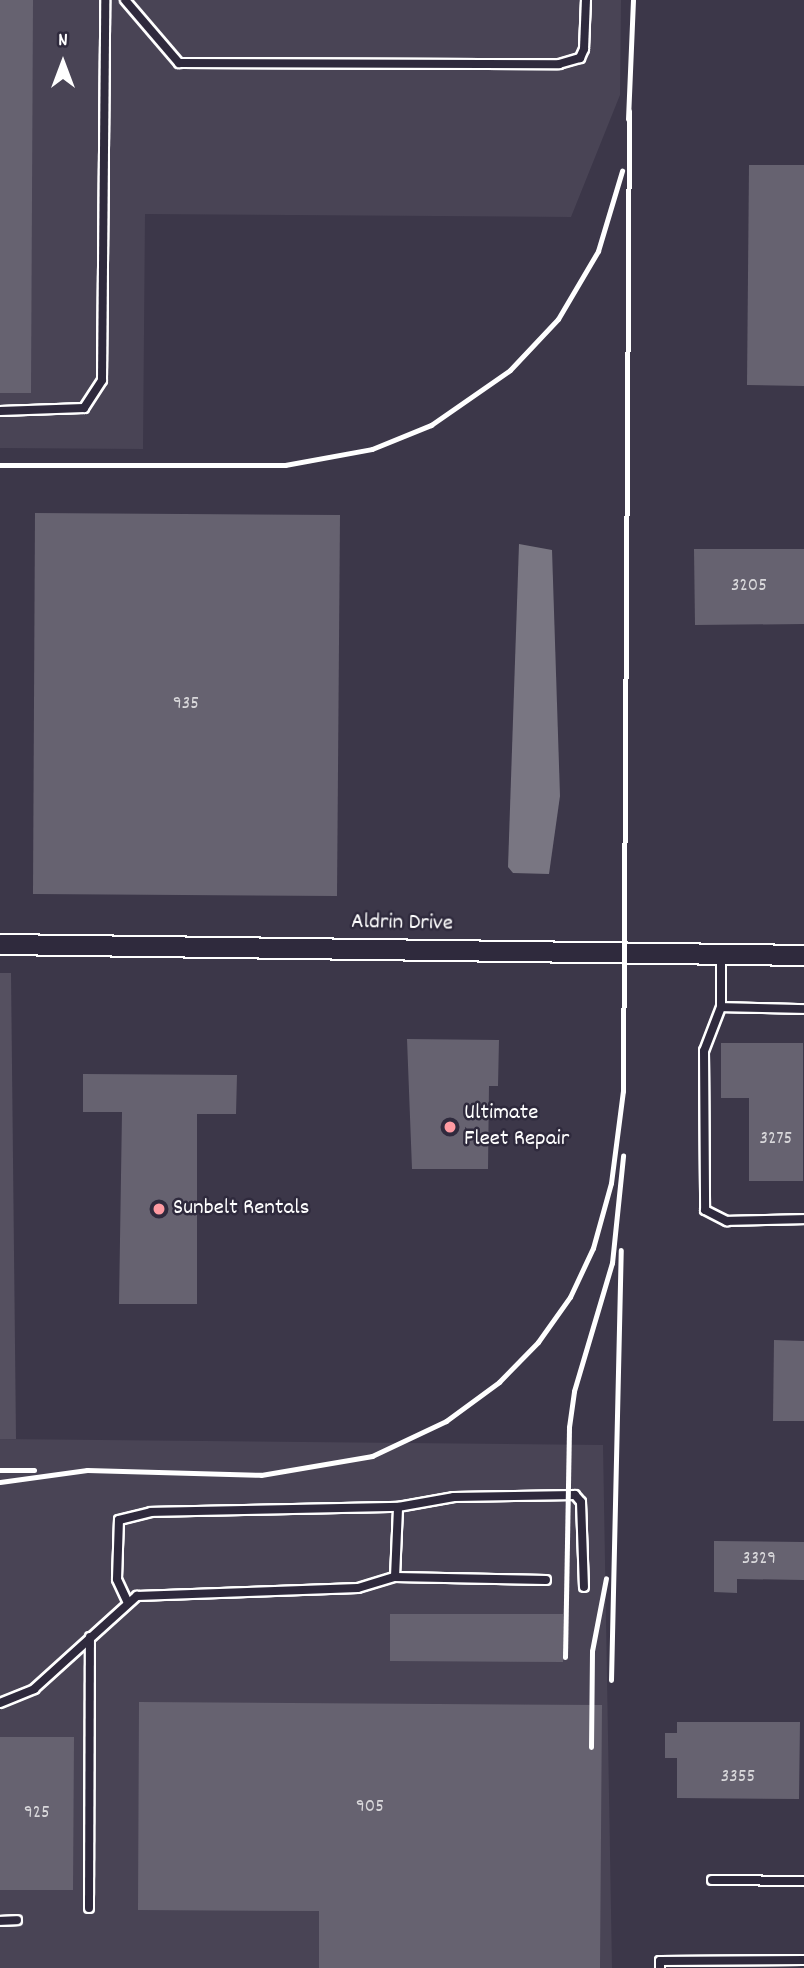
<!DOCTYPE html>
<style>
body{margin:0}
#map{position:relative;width:804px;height:1968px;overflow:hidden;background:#3c3749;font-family:Dekko,sans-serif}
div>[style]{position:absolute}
.built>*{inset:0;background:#494455}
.green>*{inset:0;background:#555060}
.water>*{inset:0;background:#797682}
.building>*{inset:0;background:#666270}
.roads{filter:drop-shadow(2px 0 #fff) drop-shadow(-2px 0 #fff) drop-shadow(0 2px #fff) drop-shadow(0 -2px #fff)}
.service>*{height:8px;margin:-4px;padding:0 4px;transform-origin:4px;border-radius:4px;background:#2f2a3d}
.tertiary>*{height:19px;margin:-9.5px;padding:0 9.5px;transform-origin:9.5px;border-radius:9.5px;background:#2f2a3d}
.rail>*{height:5px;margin:-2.5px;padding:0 2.5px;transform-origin:2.5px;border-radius:2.5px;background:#fff}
.dots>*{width:19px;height:19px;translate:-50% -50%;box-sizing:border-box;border:4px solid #2f2a3d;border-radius:50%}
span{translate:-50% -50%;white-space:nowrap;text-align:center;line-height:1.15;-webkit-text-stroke:5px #2f2a3d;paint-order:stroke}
.number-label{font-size:19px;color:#d9d8db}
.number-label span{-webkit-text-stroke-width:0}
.street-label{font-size:23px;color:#fff}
.poi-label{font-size:23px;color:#fff}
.left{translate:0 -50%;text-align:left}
.north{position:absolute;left:28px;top:28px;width:70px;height:70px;-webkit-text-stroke:5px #2f2a3d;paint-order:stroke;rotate:0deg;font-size:19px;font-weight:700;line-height:28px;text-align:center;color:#fff}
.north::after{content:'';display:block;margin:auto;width:24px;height:32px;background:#fff;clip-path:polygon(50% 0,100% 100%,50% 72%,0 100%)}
</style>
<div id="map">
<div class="built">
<div style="clip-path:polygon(0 0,621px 0,620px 95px,571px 217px,145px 214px,143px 449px,0 448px)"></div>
<div style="clip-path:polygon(0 1439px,603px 1445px,612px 1968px,0 1968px)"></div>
</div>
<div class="green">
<div style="clip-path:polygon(0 973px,11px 973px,16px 1439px,0 1439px)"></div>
</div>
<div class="water">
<div style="clip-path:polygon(519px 544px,552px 550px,560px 796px,549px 874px,513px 873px,508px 867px)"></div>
</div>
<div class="building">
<div style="clip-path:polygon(0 0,33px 0,31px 393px,0 393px)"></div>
<div style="clip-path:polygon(749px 165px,804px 165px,804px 386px,747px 385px)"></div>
<div style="clip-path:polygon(35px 513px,340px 515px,337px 896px,33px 894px)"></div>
<div style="clip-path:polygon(694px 549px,804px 549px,804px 624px,695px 625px)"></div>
<div style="clip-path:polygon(407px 1039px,499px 1040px,498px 1086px,489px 1086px,488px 1169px,412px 1169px)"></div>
<div style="clip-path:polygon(721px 1043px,803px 1043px,803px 1181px,749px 1181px,749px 1098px,721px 1098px)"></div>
<div style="clip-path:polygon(83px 1074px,237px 1075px,236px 1114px,197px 1114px,197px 1304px,119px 1304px,122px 1112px,83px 1112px)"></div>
<div style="clip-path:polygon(774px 1340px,804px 1341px,804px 1421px,773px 1421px)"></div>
<div style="clip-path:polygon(714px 1541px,804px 1542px,804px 1580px,737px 1579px,737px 1593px,714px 1592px)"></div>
<div style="clip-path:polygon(390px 1614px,563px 1614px,563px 1662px,390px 1661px)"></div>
<div style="clip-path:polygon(139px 1702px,602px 1705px,600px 1968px,319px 1968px,319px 1911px,138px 1910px)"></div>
<div style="clip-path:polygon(677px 1722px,800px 1722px,799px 1799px,677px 1798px,677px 1758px,665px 1758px,665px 1733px,677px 1733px)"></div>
<div style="clip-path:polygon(0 1737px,74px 1737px,73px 1890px,0 1890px)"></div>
</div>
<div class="roads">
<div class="service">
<div style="left:125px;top:0;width:83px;rotate:49.4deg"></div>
<div style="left:179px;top:63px;width:380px;rotate:0.2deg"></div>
<div style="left:559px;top:64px;width:22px;rotate:-16deg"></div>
<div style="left:580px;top:58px;width:10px;rotate:-66deg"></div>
<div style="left:584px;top:49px;width:49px;rotate:-87.7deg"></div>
<div style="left:0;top:411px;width:84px;rotate:-2deg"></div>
<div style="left:84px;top:408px;width:33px;rotate:-57deg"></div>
<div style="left:102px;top:380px;width:380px;rotate:-89.5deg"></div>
<div style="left:721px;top:955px;width:52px;rotate:90deg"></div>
<div style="left:721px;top:1007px;width:47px;rotate:111.1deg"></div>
<div style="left:704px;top:1051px;width:159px;rotate:89.6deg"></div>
<div style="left:705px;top:1210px;width:25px;rotate:27deg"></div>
<div style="left:727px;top:1221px;width:77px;rotate:-1.5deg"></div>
<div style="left:721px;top:1007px;width:83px;rotate:1.4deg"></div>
<div style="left:395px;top:1577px;width:70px;rotate:-87.5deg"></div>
<div style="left:398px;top:1507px;width:57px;rotate:-10.1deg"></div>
<div style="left:454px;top:1497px;width:121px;rotate:-0.9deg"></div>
<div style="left:575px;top:1495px;width:9px;rotate:49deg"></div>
<div style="left:581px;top:1502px;width:85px;rotate:88deg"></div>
<div style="left:128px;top:1603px;width:26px;rotate:-115deg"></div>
<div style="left:117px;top:1579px;width:59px;rotate:-88.1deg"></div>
<div style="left:119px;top:1520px;width:33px;rotate:-14deg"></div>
<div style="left:151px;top:1512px;width:247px;rotate:-1.2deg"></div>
<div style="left:0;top:1703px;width:37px;rotate:-22deg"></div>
<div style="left:34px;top:1689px;width:139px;rotate:-42.1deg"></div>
<div style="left:137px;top:1596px;width:221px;rotate:-2.1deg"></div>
<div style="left:358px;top:1588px;width:39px;rotate:-17deg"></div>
<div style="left:395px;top:1577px;width:151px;rotate:1.1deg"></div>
<div style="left:712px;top:1880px;width:92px;rotate:0.6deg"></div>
<div style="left:89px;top:1908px;width:271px;rotate:-89.8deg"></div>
<div style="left:0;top:1921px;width:17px;rotate:-3deg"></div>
<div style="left:660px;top:1968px;width:7px;rotate:-90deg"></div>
<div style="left:660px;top:1961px;width:144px;rotate:-0.4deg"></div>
</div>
<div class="tertiary">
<div style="left:0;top:944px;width:804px;rotate:0.78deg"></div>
</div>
</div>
<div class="rail">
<div style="left:628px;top:119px;width:119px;rotate:-87.6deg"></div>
<div style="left:0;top:465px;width:285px"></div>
<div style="left:285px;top:465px;width:88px;rotate:-10.4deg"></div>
<div style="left:372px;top:449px;width:64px;rotate:-22.1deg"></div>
<div style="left:431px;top:425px;width:96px;rotate:-34.8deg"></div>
<div style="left:510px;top:370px;width:70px;rotate:-46.7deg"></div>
<div style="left:558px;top:319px;width:79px;rotate:-59.5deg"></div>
<div style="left:598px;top:251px;width:84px;rotate:-73.3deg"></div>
<div style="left:0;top:1470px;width:34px"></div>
<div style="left:0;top:1482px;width:88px;rotate:-7.9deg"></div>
<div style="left:87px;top:1470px;width:174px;rotate:1.6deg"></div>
<div style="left:261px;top:1475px;width:113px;rotate:-9.7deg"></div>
<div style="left:372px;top:1456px;width:82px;rotate:-25.3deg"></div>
<div style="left:446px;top:1421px;width:66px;rotate:-36.3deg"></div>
<div style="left:499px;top:1382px;width:56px;rotate:-45.7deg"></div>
<div style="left:538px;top:1342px;width:55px;rotate:-54.6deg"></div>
<div style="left:570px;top:1297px;width:54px;rotate:-64.9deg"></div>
<div style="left:593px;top:1248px;width:67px;rotate:-74.5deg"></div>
<div style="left:611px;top:1183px;width:93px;rotate:-82.6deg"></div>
<div style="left:623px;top:1091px;width:980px;rotate:-89.65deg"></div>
<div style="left:565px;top:1657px;width:230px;rotate:-89deg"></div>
<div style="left:569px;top:1427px;width:36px;rotate:-82deg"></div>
<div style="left:574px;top:1391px;width:134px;rotate:-73.5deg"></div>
<div style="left:612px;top:1263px;width:108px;rotate:-84.1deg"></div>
<div style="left:611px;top:1680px;width:430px;rotate:-88.7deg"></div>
<div style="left:591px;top:1747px;width:96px;rotate:-89.4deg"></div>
<div style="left:592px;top:1651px;width:74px;rotate:-79.1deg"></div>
</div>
<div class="dots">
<div style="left:450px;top:1127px;background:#ff9aa2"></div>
<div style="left:159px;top:1209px;background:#ff9aa2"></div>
</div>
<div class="number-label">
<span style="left:749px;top:587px">3205</span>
<span style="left:186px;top:705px">935</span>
<span style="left:776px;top:1140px">3275</span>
<span style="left:759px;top:1560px">3329</span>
<span style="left:738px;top:1778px">3355</span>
<span style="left:370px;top:1808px">905</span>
<span style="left:37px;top:1814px">925</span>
</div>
<div class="street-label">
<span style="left:402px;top:924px;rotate:1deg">Aldrin Drive</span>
</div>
<div class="poi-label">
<span class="left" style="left:464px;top:1127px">Ultimate<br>Fleet Repair</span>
<span class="left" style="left:173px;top:1209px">Sunbelt Rentals</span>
</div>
<div class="north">N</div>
</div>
